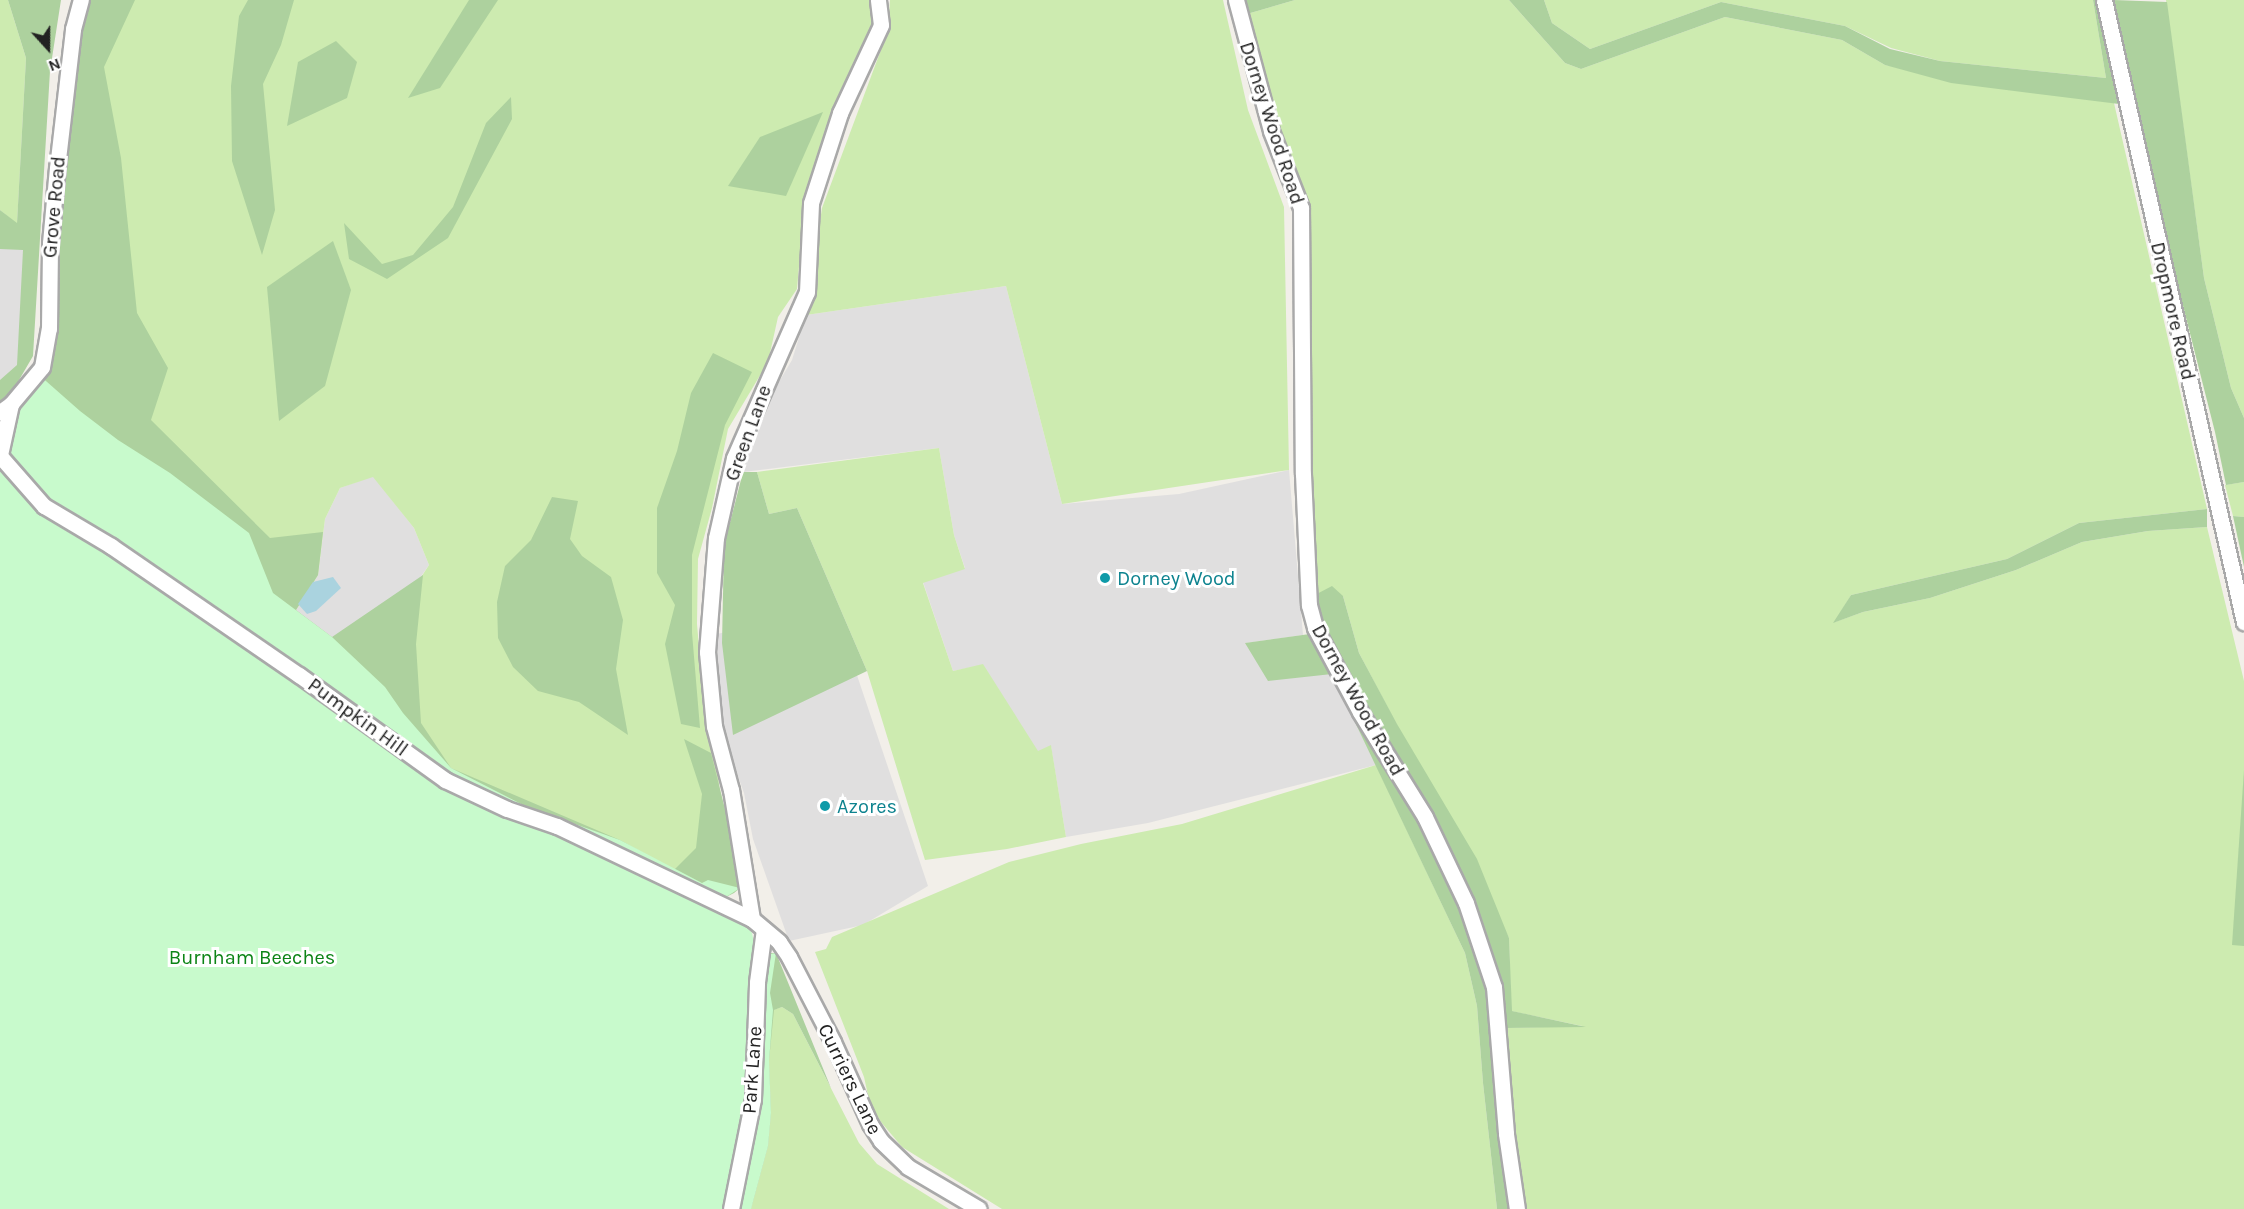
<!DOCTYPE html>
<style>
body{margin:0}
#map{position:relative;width:2244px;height:1209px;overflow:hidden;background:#f2efe9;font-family:Karla,sans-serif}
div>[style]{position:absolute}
.residential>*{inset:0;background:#e0dfdf}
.grass>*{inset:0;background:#cdebb0}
.forest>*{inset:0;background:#add19e}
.park>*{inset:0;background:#c8facc}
.water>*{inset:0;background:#aad3df}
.roads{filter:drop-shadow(2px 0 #a9a9a9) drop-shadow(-2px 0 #a9a9a9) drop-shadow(0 2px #a9a9a9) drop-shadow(0 -2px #a9a9a9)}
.minor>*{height:15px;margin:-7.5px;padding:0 7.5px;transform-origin:7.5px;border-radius:7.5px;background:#fff}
.dots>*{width:16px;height:16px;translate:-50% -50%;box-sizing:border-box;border:3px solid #fff;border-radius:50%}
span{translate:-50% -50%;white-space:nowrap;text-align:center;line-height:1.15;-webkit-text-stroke:6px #fff;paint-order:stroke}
.street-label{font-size:20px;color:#222}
.culture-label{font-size:20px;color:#0d838f}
.left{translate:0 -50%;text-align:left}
.park-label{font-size:20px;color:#0c8416}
.north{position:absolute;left:18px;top:18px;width:60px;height:60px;-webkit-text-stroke:4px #fff;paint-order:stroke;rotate:159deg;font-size:16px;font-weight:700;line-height:24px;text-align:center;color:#222}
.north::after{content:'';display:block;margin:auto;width:21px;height:27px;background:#222;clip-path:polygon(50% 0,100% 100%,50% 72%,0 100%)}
</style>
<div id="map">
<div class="residential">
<div style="clip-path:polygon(36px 238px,30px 347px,17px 384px,0 396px,0 239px)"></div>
<div style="clip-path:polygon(1006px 286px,1062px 504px,1179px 494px,1289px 470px,1303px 635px,1246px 643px,1332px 674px,1376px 765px,1148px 823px,1066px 837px,1051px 746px,1038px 752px,983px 665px,953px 671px,923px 582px,965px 568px,954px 535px,939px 448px,743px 472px,752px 427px,792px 360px,806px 315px)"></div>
<div style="clip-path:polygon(373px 476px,414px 528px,429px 565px,360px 664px,296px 610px,318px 575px,325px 519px,340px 488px)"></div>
<div style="clip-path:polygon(834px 607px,928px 886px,863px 925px,789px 941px,753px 839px,744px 793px,718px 721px,717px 634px)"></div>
</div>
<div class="grass">
<div style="clip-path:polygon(0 0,8px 0,26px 58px,17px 224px,0 210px)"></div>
<div style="clip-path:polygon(74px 0,873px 0,871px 37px,805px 201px,797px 289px,778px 317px,768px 362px,728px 429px,712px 508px,698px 559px,697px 624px,706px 727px,716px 750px,720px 795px,741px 873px,703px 883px,527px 807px,451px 768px,403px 713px,414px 588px,429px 565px,414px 528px,373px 477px,340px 488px,325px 519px,318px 575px,296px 610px,49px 354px)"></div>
<div style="clip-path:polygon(890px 0,1223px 0,1248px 110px,1284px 207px,1289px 470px,1062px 504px,1006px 286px,806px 315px,822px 208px,888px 31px)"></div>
<div style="clip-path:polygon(1295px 0,1509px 0,1565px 63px,1581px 69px,1725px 17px,1842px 40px,1885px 65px,2114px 103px,2207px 509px,2079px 523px,2007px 559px,1851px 595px,1835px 622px,1863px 612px,1930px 598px,2016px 570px,2082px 542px,2148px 531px,2207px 527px,2244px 681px,2244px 1209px,1526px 1209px,1513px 1138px,1504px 1028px,1582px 1026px,1511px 1011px,1509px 938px,1359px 653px,1343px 596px,1311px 597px,1301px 208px,1240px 16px)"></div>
<div style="clip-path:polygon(1544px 0,2093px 0,2106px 78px,1940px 61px,1891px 48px,1845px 26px,1721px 2px,1590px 49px,1552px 23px)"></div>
<div style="clip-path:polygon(2166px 0,2244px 0,2244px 418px,2231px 388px,2204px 278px)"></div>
<div style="clip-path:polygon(939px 448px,954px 535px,965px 569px,923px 583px,953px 671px,983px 664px,1038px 751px,1051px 745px,1066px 837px,1007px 849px,925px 860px,867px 671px,797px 508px,769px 514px,757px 472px)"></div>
<div style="clip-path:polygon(2244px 482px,2244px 517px,2233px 516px,2225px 485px)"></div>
<div style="clip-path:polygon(1376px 765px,1465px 953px,1477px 1006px,1483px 1083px,1497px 1209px,1002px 1209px,902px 1147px,881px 1122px,870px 1104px,864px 1077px,815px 952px,826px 949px,832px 937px,1009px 862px,1081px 844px,1182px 824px)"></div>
<div style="clip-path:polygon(782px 1007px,793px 1014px,859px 1143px,877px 1164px,949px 1209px,751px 1209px,768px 1146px,771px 1113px,769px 1061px,773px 1010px)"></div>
</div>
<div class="forest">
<div style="clip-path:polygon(8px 0,61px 0,50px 71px,33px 356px,8px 399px,0 405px,0 380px,17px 365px,23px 250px,0 249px,0 210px,17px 223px,26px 58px)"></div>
<div style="clip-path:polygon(74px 0,135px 0,104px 67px,121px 158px,137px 313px,168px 368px,151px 420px,270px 538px,323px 532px,318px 575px,296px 610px,332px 637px,423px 575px,416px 644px,421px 723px,451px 768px,620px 840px,674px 870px,696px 848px,702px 794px,684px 739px,711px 753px,741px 873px,740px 888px,734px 893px,726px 897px,440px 772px,38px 374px)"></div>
<div style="clip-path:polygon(248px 0,294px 0,281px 45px,263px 84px,275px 210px,262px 255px,232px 161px,231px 86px,239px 16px)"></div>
<div style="clip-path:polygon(469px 0,498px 0,440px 88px,408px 98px)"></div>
<div style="clip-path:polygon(1236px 0,1295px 0,1240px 16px)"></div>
<div style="clip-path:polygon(1509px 0,1544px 0,1552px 23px,1590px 49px,1721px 2px,1845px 26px,1890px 49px,1940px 61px,2106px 78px,2093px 0,2104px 0,2127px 105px,1951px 83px,1885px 65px,1842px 40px,1725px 17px,1581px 69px,1565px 63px)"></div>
<div style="clip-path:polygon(2114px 0,2167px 2px,2204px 278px,2231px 388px,2244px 418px,2244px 482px,2226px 485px,2215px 432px,2142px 144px)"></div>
<div style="clip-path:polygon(336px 41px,357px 62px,347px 98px,287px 126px,298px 62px)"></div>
<div style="clip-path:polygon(511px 97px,512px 119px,448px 238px,387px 279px,349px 259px,344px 223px,382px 264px,413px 255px,453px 207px,486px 123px)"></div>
<div style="clip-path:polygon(823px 112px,786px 196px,728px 186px,760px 137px)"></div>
<div style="clip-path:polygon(333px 241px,351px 290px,325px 386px,279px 421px,267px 287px)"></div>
<div style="clip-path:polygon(713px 353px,752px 372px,725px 425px,692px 555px,692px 633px,700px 728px,681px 724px,665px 644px,675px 605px,657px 573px,657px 508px,677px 451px,691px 393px)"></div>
<div style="clip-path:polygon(743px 472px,757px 472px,769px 514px,797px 508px,867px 671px,733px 735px,722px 643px,724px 546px)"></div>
<div style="clip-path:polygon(552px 497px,578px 501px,570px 539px,582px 556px,611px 577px,623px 620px,616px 669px,628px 735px,579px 702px,538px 691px,513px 667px,498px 638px,497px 602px,505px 566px,531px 540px)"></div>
<div style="clip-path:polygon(2207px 509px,2207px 527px,2148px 531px,2082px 542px,2016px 570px,1930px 598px,1863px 612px,1833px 623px,1851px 595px,2007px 559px,2079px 523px)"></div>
<div style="clip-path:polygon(2233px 516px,2244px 517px,2244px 567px)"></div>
<div style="clip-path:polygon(1332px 586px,1343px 596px,1359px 653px,1397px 724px,1477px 859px,1509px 938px,1512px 1011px,1586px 1027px,1505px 1028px,1513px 1138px,1526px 1209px,1497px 1209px,1483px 1083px,1477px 1006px,1465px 953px,1332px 674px,1268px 681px,1245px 643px,1317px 633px,1311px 597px)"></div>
<div style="clip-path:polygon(2244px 770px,2244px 946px,2232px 945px)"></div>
<div style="clip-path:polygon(770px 953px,776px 953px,831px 1088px,793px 1014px,782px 1007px,774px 1010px,769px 1061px,771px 1113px,768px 1146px,751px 1209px)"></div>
</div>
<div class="park">
<div style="clip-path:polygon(38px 374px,80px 411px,118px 440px,170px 473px,249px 533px,273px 593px,332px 637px,385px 687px,403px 713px,451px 768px,527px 807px,620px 840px,702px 883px,708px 880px,740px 888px,726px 897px,716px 897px,440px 772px,43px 498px,18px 473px,4px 447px,14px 408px)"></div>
<div style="clip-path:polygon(0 465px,137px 570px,268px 663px,451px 787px,594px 846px,746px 925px,752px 933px,754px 943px,748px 1082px,742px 1134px,728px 1209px,0 1209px)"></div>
<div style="clip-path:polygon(776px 953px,770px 993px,773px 1010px,769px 1061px,771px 1113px,768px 1146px,751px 1209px,736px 1209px,764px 955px)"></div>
</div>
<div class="water">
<div style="clip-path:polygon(333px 577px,341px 588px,316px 611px,307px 614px,298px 604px,313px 582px)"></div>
</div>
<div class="roads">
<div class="minor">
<div style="left:1236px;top:0;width:136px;rotate:75deg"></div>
<div style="left:1271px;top:131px;width:83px;rotate:68.7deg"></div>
<div style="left:1301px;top:208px;width:266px;rotate:89.6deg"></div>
<div style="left:1303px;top:474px;width:131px;rotate:87.4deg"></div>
<div style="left:1309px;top:605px;width:24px;rotate:75deg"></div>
<div style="left:1315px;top:628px;width:95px;rotate:61.8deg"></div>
<div style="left:1360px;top:712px;width:123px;rotate:58.2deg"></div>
<div style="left:1425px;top:817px;width:95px;rotate:64.5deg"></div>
<div style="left:1466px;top:903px;width:89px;rotate:71.6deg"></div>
<div style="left:1494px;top:987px;width:147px;rotate:85.3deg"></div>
<div style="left:1506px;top:1134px;width:76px;rotate:81.7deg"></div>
<div style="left:2104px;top:0;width:638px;rotate:77.32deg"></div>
<div style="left:0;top:412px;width:14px;rotate:-36deg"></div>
<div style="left:11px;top:404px;width:48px;rotate:-50deg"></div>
<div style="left:42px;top:367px;width:39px;rotate:-80deg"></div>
<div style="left:49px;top:329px;width:86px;rotate:-89.3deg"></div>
<div style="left:50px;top:243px;width:75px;rotate:-84.7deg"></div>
<div style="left:57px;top:168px;width:140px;rotate:-83.4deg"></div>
<div style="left:73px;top:29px;width:30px;rotate:-75deg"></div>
<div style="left:0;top:455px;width:52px;rotate:-77.8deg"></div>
<div style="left:0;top:456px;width:67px;rotate:48.7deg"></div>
<div style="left:44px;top:506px;width:78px;rotate:30.8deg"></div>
<div style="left:111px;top:546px;width:228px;rotate:34.5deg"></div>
<div style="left:299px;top:675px;width:180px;rotate:35.7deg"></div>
<div style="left:445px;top:780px;width:68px;rotate:25.1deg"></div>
<div style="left:507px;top:809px;width:53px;rotate:18.8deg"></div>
<div style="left:557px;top:826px;width:216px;rotate:25.5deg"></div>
<div style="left:752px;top:919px;width:35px;rotate:40deg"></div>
<div style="left:779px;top:942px;width:18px;rotate:56deg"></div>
<div style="left:789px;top:957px;width:96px;rotate:62.6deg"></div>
<div style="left:833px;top:1042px;width:90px;rotate:65.7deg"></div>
<div style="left:870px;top:1124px;width:20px;rotate:57deg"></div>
<div style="left:881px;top:1141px;width:37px;rotate:44deg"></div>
<div style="left:908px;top:1167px;width:82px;rotate:30.6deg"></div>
<div style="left:752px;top:919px;width:131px;rotate:-99.2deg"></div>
<div style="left:731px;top:790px;width:66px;rotate:-104.9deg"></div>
<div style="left:714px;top:726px;width:74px;rotate:-95.4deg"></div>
<div style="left:707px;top:652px;width:114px;rotate:-85.5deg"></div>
<div style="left:716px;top:538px;width:82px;rotate:-77.3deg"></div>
<div style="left:734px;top:458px;width:181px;rotate:-66.3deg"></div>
<div style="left:807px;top:292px;width:89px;rotate:-87.4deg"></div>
<div style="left:811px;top:203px;width:95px;rotate:-72.1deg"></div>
<div style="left:840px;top:113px;width:97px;rotate:-65deg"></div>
<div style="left:881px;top:25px;width:25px;rotate:-97deg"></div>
<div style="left:731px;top:1209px;width:112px;rotate:-78.7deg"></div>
<div style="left:753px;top:1099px;width:117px;rotate:-88deg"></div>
<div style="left:757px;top:982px;width:53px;rotate:-82.5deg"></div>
</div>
</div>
<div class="dots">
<div style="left:1105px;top:578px;background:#0f9aa8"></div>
<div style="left:825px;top:806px;background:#0f9aa8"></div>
</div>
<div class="street-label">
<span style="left:1272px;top:123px;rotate:72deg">Dorney Wood Road</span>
<span style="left:54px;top:207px;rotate:-85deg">Grove Road</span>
<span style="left:2173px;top:311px;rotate:77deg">Dropmore Road</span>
<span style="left:748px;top:433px;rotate:-70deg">Green Lane</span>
<span style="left:1358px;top:700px;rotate:61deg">Dorney Wood Road</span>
<span style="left:358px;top:717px;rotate:36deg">Pumpkin Hill</span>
<span style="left:752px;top:1070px;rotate:-86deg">Park Lane</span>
<span style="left:850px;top:1079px;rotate:64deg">Curriers Lane</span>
</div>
<div class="culture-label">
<span class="left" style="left:1117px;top:578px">Dorney Wood</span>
<span class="left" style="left:837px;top:806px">Azores</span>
</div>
<div class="park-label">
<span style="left:252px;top:957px">Burnham Beeches</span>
</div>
<div class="north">N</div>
</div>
